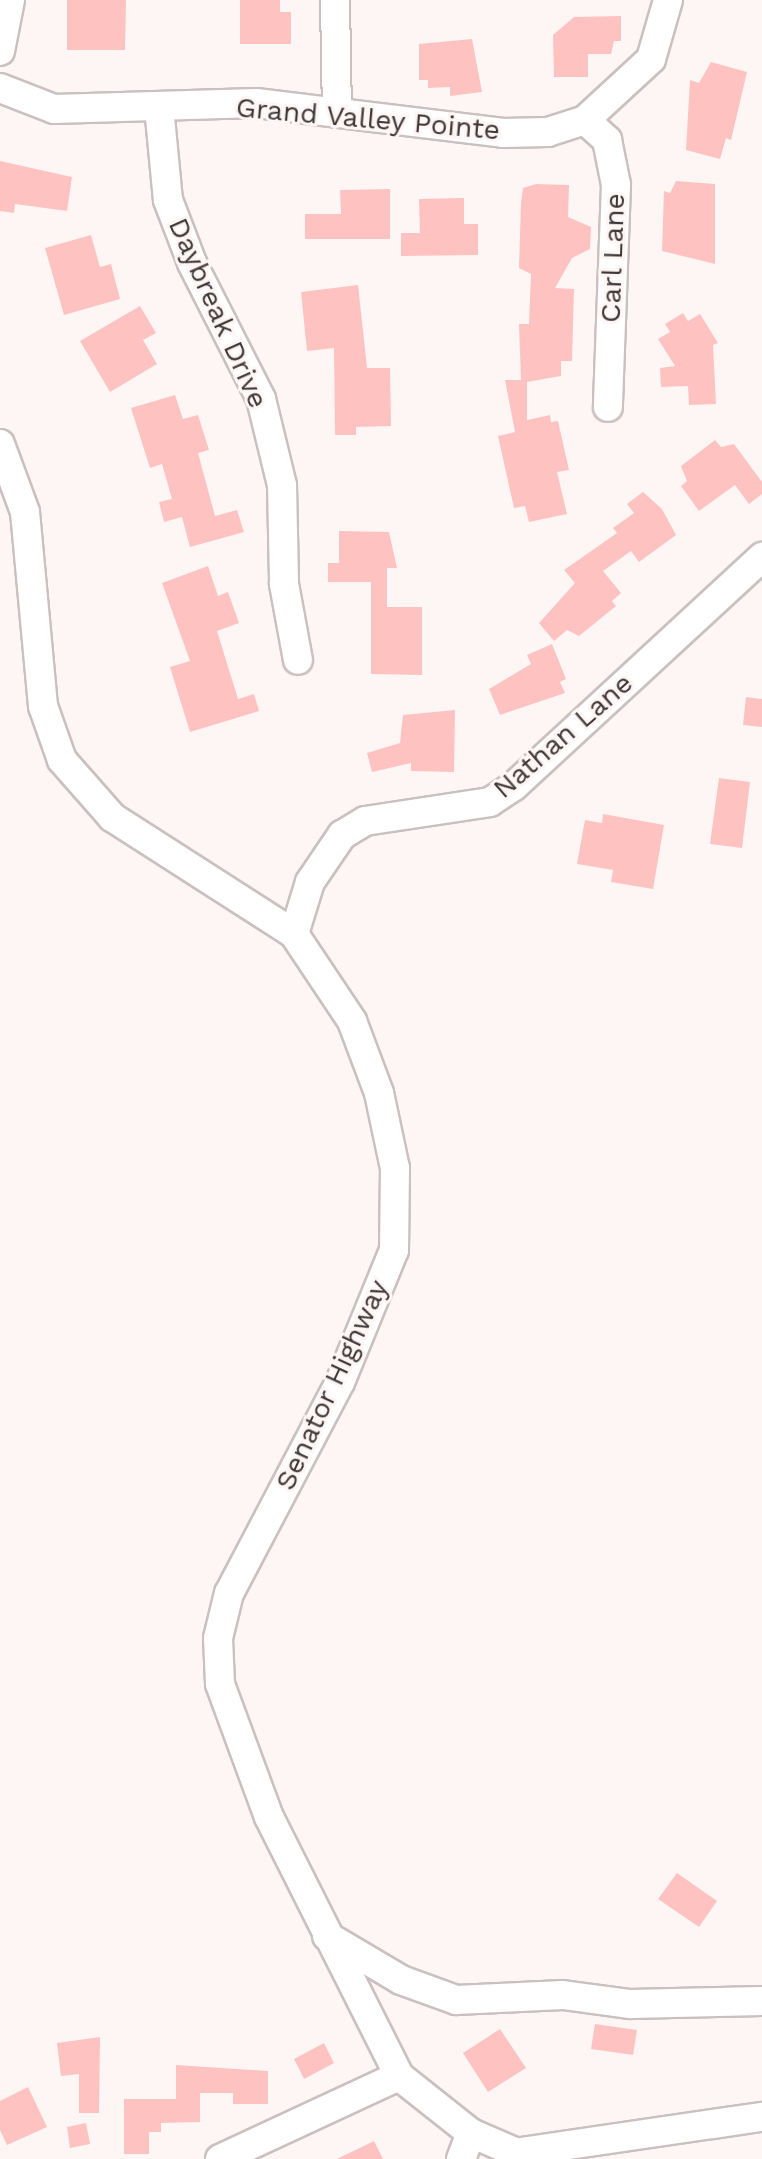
<!DOCTYPE html>
<style>
body{margin:0}
#map{position:relative;width:762px;height:2159px;overflow:hidden;background:#fef5f5;font-family:"Work Sans",sans-serif}
div>[style]{position:absolute}
.building>*{inset:0;background:#fec3c1}
.roads{filter:drop-shadow(2px 0 #cbc0c0) drop-shadow(-2px 0 #cbc0c0) drop-shadow(0 2px #cbc0c0) drop-shadow(0 -2px #cbc0c0)}
.minor>*{height:28px;margin:-14px;padding:0 14px;transform-origin:14px;border-radius:14px;background:#fff}
span{translate:-50% -50%;white-space:nowrap;text-align:center;line-height:1.15;-webkit-text-stroke:6px #fef5f5;paint-order:stroke}
.street-label{font-size:28px;color:#3c3838}
</style>
<div id="map">
<div class="building">
<div style="clip-path:polygon(67px 0,126px 0,125px 50px,67px 50px)"></div>
<div style="clip-path:polygon(240px 0,280px 0,280px 12px,291px 12px,291px 44px,240px 44px)"></div>
<div style="clip-path:polygon(621px 16px,621px 41px,614px 41px,611px 54px,588px 54px,588px 77px,554px 77px,553px 35px,574px 17px)"></div>
<div style="clip-path:polygon(472px 39px,482px 92px,450px 96px,450px 87px,428px 88px,428px 80px,419px 80px,419px 44px)"></div>
<div style="clip-path:polygon(711px 62px,747px 72px,731px 140px,726px 138px,720px 159px,686px 150px,690px 80px,699px 83px)"></div>
<div style="clip-path:polygon(0 161px,72px 177px,67px 211px,15px 204px,14px 213px,0 211px)"></div>
<div style="clip-path:polygon(676px 181px,715px 184px,715px 264px,662px 251px,664px 191px,670px 193px)"></div>
<div style="clip-path:polygon(536px 184px,569px 185px,568px 217px,591px 227px,590px 249px,572px 258px,555px 288px,574px 289px,572px 361px,561px 361px,561px 376px,527px 382px,527px 420px,550px 415px,551px 422px,558px 421px,569px 470px,557px 472px,567px 514px,529px 522px,525px 506px,514px 508px,498px 436px,515px 432px,505px 380px,521px 380px,519px 324px,529px 324px,531px 274px,519px 268px,521px 203px,523px 188px)"></div>
<div style="clip-path:polygon(390px 189px,390px 239px,305px 239px,305px 214px,341px 214px,340px 190px)"></div>
<div style="clip-path:polygon(464px 198px,464px 224px,478px 224px,478px 255px,401px 256px,401px 233px,420px 233px,419px 199px)"></div>
<div style="clip-path:polygon(91px 235px,100px 267px,111px 264px,120px 299px,64px 315px,45px 248px)"></div>
<div style="clip-path:polygon(358px 285px,367px 368px,390px 368px,391px 426px,356px 427px,356px 435px,335px 435px,334px 348px,307px 351px,301px 292px)"></div>
<div style="clip-path:polygon(140px 306px,156px 333px,143px 340px,157px 364px,110px 392px,80px 341px)"></div>
<div style="clip-path:polygon(683px 313px,688px 321px,700px 314px,718px 343px,713px 345px,716px 404px,689px 405px,688px 386px,661px 387px,660px 368px,675px 366px,658px 339px,670px 332px,665px 324px)"></div>
<div style="clip-path:polygon(175px 395px,183px 419px,198px 415px,209px 450px,198px 453px,215px 516px,237px 510px,244px 532px,190px 547px,182px 517px,164px 522px,159px 502px,172px 499px,162px 464px,150px 468px,131px 408px)"></div>
<div style="clip-path:polygon(715px 440px,721px 447px,734px 444px,762px 482px,762px 494px,749px 504px,735px 485px,699px 511px,681px 486px,687px 481px,681px 466px)"></div>
<div style="clip-path:polygon(643px 492px,662px 509px,676px 535px,639px 562px,631px 551px,603px 571px,621px 593px,612px 601px,616px 606px,579px 636px,567px 630px,554px 641px,539px 623px,575px 583px,564px 570px,617px 533px,613px 528px,634px 513px,627px 504px)"></div>
<div style="clip-path:polygon(339px 531px,389px 532px,397px 568px,387px 568px,387px 607px,422px 607px,422px 675px,371px 674px,371px 582px,328px 582px,328px 563px,339px 563px)"></div>
<div style="clip-path:polygon(208px 566px,218px 596px,228px 592px,239px 623px,217px 631px,238px 699px,254px 694px,259px 711px,190px 732px,170px 667px,190px 661px,162px 583px)"></div>
<div style="clip-path:polygon(552px 644px,566px 679px,560px 682px,565px 693px,500px 715px,489px 689px,531px 664px,527px 655px)"></div>
<div style="clip-path:polygon(746px 697px,762px 699px,762px 727px,743px 725px)"></div>
<div style="clip-path:polygon(455px 710px,454px 772px,411px 771px,411px 763px,372px 772px,367px 753px,400px 743px,403px 715px)"></div>
<div style="clip-path:polygon(719px 778px,750px 782px,742px 848px,710px 844px)"></div>
<div style="clip-path:polygon(603px 814px,664px 825px,653px 889px,611px 882px,613px 870px,577px 864px,585px 820px,602px 823px)"></div>
<div style="clip-path:polygon(677px 1873px,717px 1901px,699px 1927px,658px 1899px)"></div>
<div style="clip-path:polygon(595px 2024px,637px 2030px,633px 2055px,591px 2049px)"></div>
<div style="clip-path:polygon(500px 2029px,526px 2068px,488px 2092px,463px 2053px)"></div>
<div style="clip-path:polygon(100px 2037px,99px 2113px,79px 2113px,79px 2074px,61px 2076px,57px 2043px)"></div>
<div style="clip-path:polygon(324px 2043px,334px 2063px,304px 2079px,294px 2059px)"></div>
<div style="clip-path:polygon(176px 2065px,268px 2071px,268px 2104px,233px 2104px,233px 2093px,200px 2093px,200px 2122px,161px 2123px,161px 2132px,149px 2132px,149px 2154px,124px 2154px,124px 2099px,176px 2099px)"></div>
<div style="clip-path:polygon(28px 2087px,47px 2127px,7px 2145px,0 2130px,0 2101px)"></div>
<div style="clip-path:polygon(86px 2123px,90px 2144px,70px 2148px,67px 2127px)"></div>
<div style="clip-path:polygon(374px 2141px,383px 2159px,337px 2159px)"></div>
</div>
<div class="roads">
<div class="minor">
<div style="left:335px;top:0;width:113px;rotate:89deg"></div>
<div style="left:0;top:51px;width:52px;rotate:-78.9deg"></div>
<div style="left:0;top:88px;width:58px;rotate:21.3deg"></div>
<div style="left:54px;top:109px;width:202px;rotate:-1.7deg"></div>
<div style="left:256px;top:103px;width:249px;rotate:6.9deg"></div>
<div style="left:503px;top:133px;width:45px;rotate:-1.3deg"></div>
<div style="left:548px;top:132px;width:39px;rotate:-18deg"></div>
<div style="left:585px;top:120px;width:90px;rotate:-42.7deg"></div>
<div style="left:651px;top:59px;width:61px;rotate:-73.9deg"></div>
<div style="left:159px;top:107px;width:93px;rotate:84.5deg"></div>
<div style="left:168px;top:200px;width:67px;rotate:69.1deg"></div>
<div style="left:192px;top:263px;width:153px;rotate:63.1deg"></div>
<div style="left:261px;top:399px;width:89px;rotate:76.3deg"></div>
<div style="left:282px;top:485px;width:99px;rotate:88.8deg"></div>
<div style="left:284px;top:584px;width:77px;rotate:79.6deg"></div>
<div style="left:585px;top:120px;width:30px;rotate:42deg"></div>
<div style="left:607px;top:140px;width:46px;rotate:78.7deg"></div>
<div style="left:616px;top:185px;width:222px;rotate:92.1deg"></div>
<div style="left:0;top:444px;width:72px;rotate:69.8deg"></div>
<div style="left:25px;top:512px;width:195px;rotate:84.7deg"></div>
<div style="left:43px;top:706px;width:57px;rotate:70.6deg"></div>
<div style="left:62px;top:760px;width:76px;rotate:48.7deg"></div>
<div style="left:112px;top:817px;width:216px;rotate:32.7deg"></div>
<div style="left:294px;top:934px;width:105px;rotate:56.3deg"></div>
<div style="left:352px;top:1021px;width:77px;rotate:69.4deg"></div>
<div style="left:379px;top:1093px;width:77px;rotate:78deg"></div>
<div style="left:395px;top:1168px;width:82px;rotate:90.7deg"></div>
<div style="left:394px;top:1250px;width:143px;rotate:112.2deg"></div>
<div style="left:340px;top:1382px;width:238px;rotate:117.7deg"></div>
<div style="left:229px;top:1593px;width:46px;rotate:103.7deg"></div>
<div style="left:218px;top:1638px;width:46px;rotate:87.5deg"></div>
<div style="left:220px;top:1684px;width:142px;rotate:69.8deg"></div>
<div style="left:269px;top:1817px;width:290px;rotate:63.3deg"></div>
<div style="left:399px;top:2076px;width:92px;rotate:38.4deg"></div>
<div style="left:471px;top:2133px;width:65px;rotate:23.4deg"></div>
<div style="left:294px;top:934px;width:54px;rotate:-72.9deg"></div>
<div style="left:310px;top:882px;width:57px;rotate:-55.8deg"></div>
<div style="left:342px;top:835px;width:27px;rotate:-31deg"></div>
<div style="left:365px;top:821px;width:126px;rotate:-8.6deg"></div>
<div style="left:490px;top:802px;width:29px;rotate:-34deg"></div>
<div style="left:514px;top:786px;width:338px;rotate:-42.7deg"></div>
<div style="left:327px;top:1936px;width:86px;rotate:30.7deg"></div>
<div style="left:401px;top:1980px;width:59px;rotate:20deg"></div>
<div style="left:456px;top:2000px;width:107px;rotate:-2.7deg"></div>
<div style="left:563px;top:1995px;width:68px;rotate:7.7deg"></div>
<div style="left:630px;top:2004px;width:132px;rotate:-1.3deg"></div>
<div style="left:514px;top:2153px;width:251px;rotate:-8.3deg"></div>
<div style="left:220px;top:2159px;width:197px;rotate:-24.9deg"></div>
<div style="left:461px;top:2159px;width:28px;rotate:-69deg"></div>
</div>
</div>
<div class="street-label">
<span style="left:368px;top:119px;rotate:5deg">Grand Valley Pointe</span>
<span style="left:613px;top:258px;rotate:-88deg">Carl Lane</span>
<span style="left:218px;top:313px;rotate:66deg">Daybreak Drive</span>
<span style="left:563px;top:736px;rotate:-41deg">Nathan Lane</span>
<span style="left:332px;top:1385px;rotate:-65deg">Senator Highway</span>
</div>
</div>
